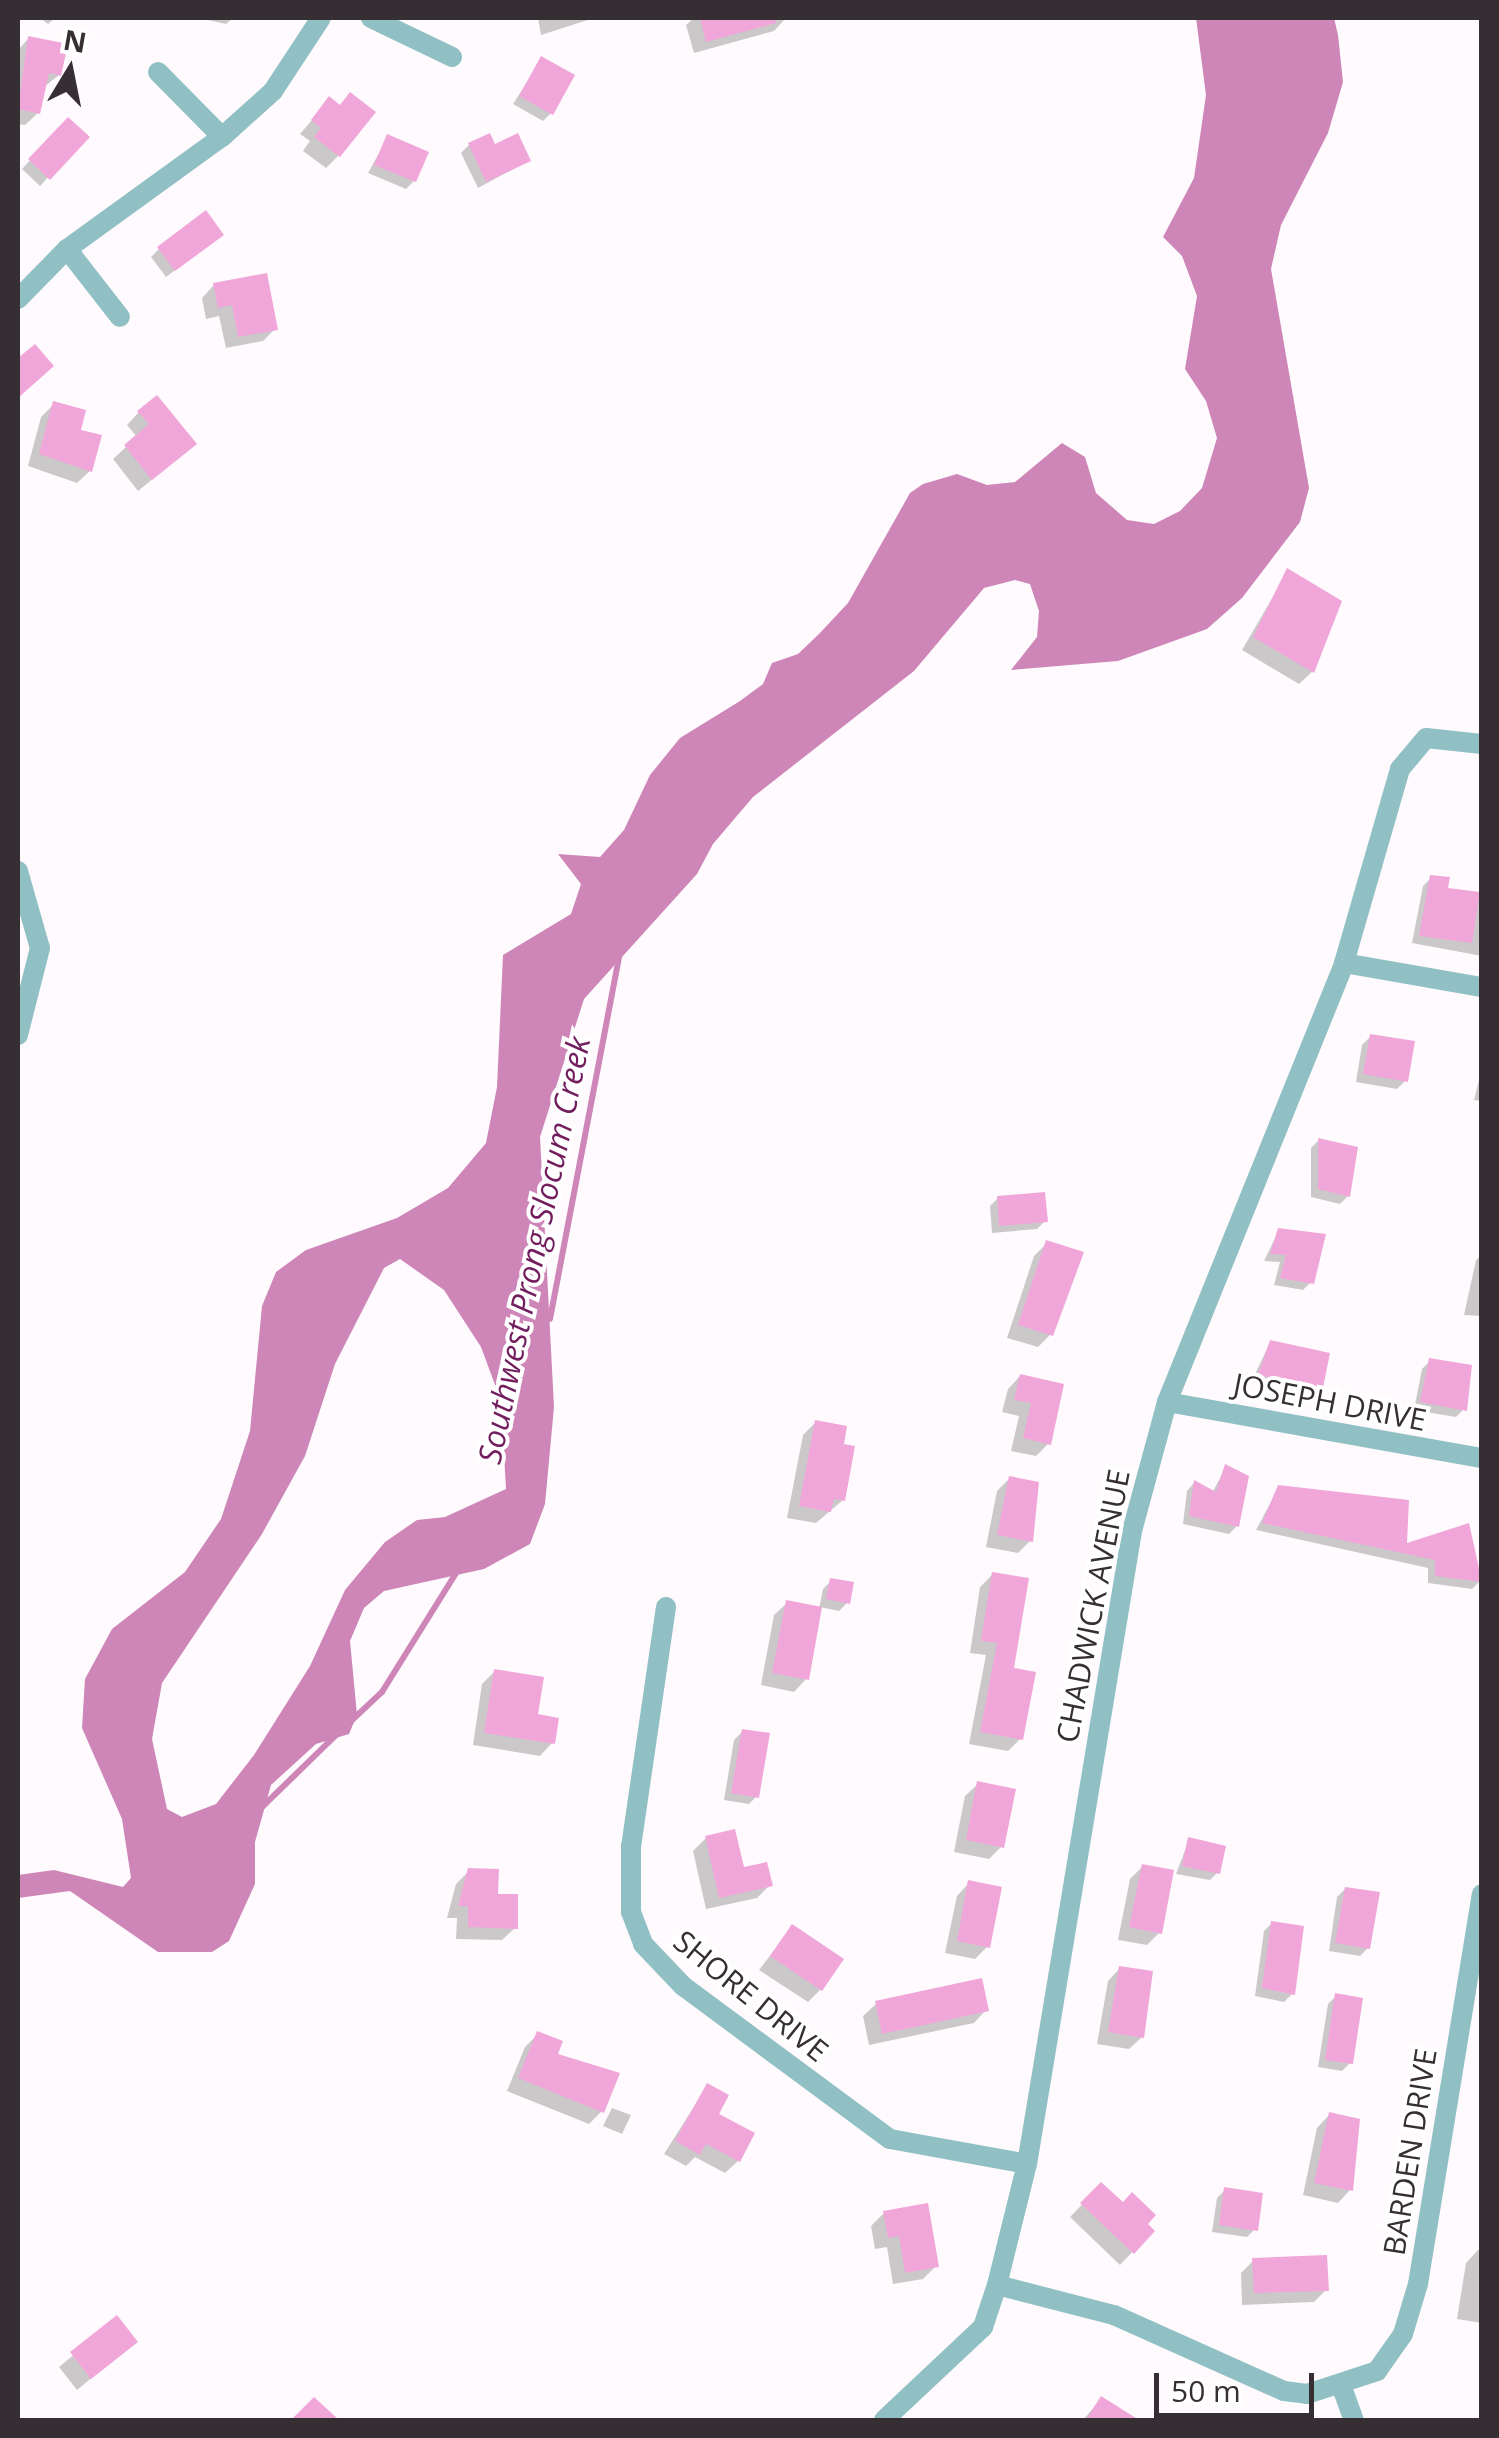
<!DOCTYPE html>
<style>
body{margin:0}
#map{position:relative;width:1499px;height:2438px;overflow:hidden;background:#fefafd;font-family:"Open Sans",sans-serif}
div>[style]{position:absolute}
.water>*{inset:0;background:#ce86b8}
.shadow>*{inset:0;background:#0003}
.stream>*{height:6px;margin:-3px;padding:0 3px;transform-origin:3px;border-radius:3px;background:#ce86b8}
.building>*{inset:0;background:#f1a6da}
.street>*{height:20px;margin:-10px;padding:0 10px;transform-origin:10px;border-radius:10px;background:#91c0c4}
span{translate:-50% -50%;white-space:nowrap;text-align:center;line-height:1.15;-webkit-text-stroke:8px #fff;paint-order:stroke}
.street-label{font-size:30px;color:#352e32}
.water-label{font-size:32px;color:#721d5e;font-style:italic}
.frame{position:absolute;inset:0;border:20px solid #352e32;pointer-events:none}
.north{position:absolute;left:20px;top:20px;width:100px;height:100px;-webkit-text-stroke:8px #fff;paint-order:stroke;rotate:10deg;font-size:28px;font-weight:700;line-height:40px;text-align:center;color:#352e32}
.north::after{content:'';display:block;margin:auto;width:35px;height:45px;background:#352e32;clip-path:polygon(50% 0,100% 100%,50% 72%,0 100%)}
.scale{position:absolute;left:1154px;top:2373px;width:160px;height:45px;box-sizing:border-box;border:5px solid #352e32;border-top:0;padding-left:12px;font-size:30px;line-height:35px;white-space:nowrap;color:#352e32;-webkit-text-stroke:8px #fff;paint-order:stroke}
</style>
<div id="map">
<div class="water">
<div style="clip-path:polygon(evenodd,1196px 18px,1334px 18px,1338px 35px,1343px 82px,1328px 133px,1281px 225px,1271px 269px,1309px 488px,1300px 522px,1242px 598px,1207px 629px,1118px 661px,1011px 670px,1037px 637px,1039px 611px,1030px 584px,1015px 580px,984px 588px,914px 671px,753px 797px,713px 844px,697px 874px,584px 999px,540px 1137px,554px 1407px,545px 1504px,530px 1544px,484px 1569px,384px 1591px,364px 1608px,350px 1641px,357px 1715px,349px 1734px,316px 1744px,271px 1785px,255px 1842px,255px 1884px,229px 1941px,212px 1952px,158px 1952px,70px 1891px,18px 1898px,18px 1875px,54px 1870px,123px 1887px,131px 1878px,122px 1819px,82px 1728px,85px 1679px,112px 1629px,185px 1572px,221px 1519px,250px 1431px,262px 1306px,276px 1272px,306px 1250px,397px 1218px,448px 1188px,486px 1143px,497px 1087px,503px 955px,571px 914px,581px 884px,558px 854px,600px 857px,624px 830px,650px 775px,680px 738px,740px 701px,763px 684px,772px 663px,798px 654px,819px 634px,848px 603px,910px 493px,923px 484px,957px 474px,987px 485px,1015px 482px,1062px 443px,1085px 457px,1096px 493px,1127px 520px,1154px 524px,1180px 511px,1202px 488px,1217px 438px,1206px 401px,1185px 369px,1197px 296px,1182px 256px,1163px 237px,1194px 178px,1206px 95px,1196px 18px,400px 1259px,444px 1290px,481px 1347px,501px 1401px,506px 1489px,445px 1517px,417px 1520px,385px 1542px,345px 1590px,310px 1666px,254px 1755px,216px 1804px,182px 1817px,167px 1809px,152px 1739px,162px 1683px,262px 1534px,305px 1456px,335px 1364px,384px 1268px,400px 1259px)"></div>
</div>
<div class="shadow">
<div style="clip-path:polygon(40px 18px,55px 18px,48px 24px)"></div>
<div style="clip-path:polygon(199px 18px,233px 18px,226px 24px)"></div>
<div style="clip-path:polygon(538px 18px,594px 18px,541px 35px)"></div>
<div style="clip-path:polygon(694px 18px,786px 18px,774px 31px,694px 53px,686px 25px)"></div>
<div style="clip-path:polygon(29px 38px,59px 75px,44px 87px,38px 113px,25px 125px,18px 124px,18px 50px)"></div>
<div style="clip-path:polygon(542px 59px,551px 113px,543px 121px,513px 104px)"></div>
<div style="clip-path:polygon(350px 95px,338px 156px,326px 168px,303px 151px,310px 141px,300px 134px,329px 100px,338px 107px)"></div>
<div style="clip-path:polygon(68px 120px,86px 137px,40px 186px,22px 169px)"></div>
<div style="clip-path:polygon(388px 137px,414px 181px,406px 189px,368px 173px)"></div>
<div style="clip-path:polygon(469px 145px,494px 147px,528px 161px,478px 188px,461px 153px)"></div>
<div style="clip-path:polygon(213px 242px,166px 277px,151px 257px,159px 249px)"></div>
<div style="clip-path:polygon(214px 285px,275px 329px,263px 341px,226px 348px,219px 316px,206px 319px,202px 298px)"></div>
<div style="clip-path:polygon(54px 404px,78px 431px,90px 471px,77px 483px,28px 466px,41px 417px)"></div>
<div style="clip-path:polygon(139px 412px,181px 456px,138px 491px,113px 459px,137px 437px,127px 425px)"></div>
<div style="clip-path:polygon(1288px 571px,1339px 602px,1312px 672px,1299px 684px,1242px 650px)"></div>
<div style="clip-path:polygon(1431px 878px,1446px 890px,1482px 895px,1482px 956px,1412px 943px,1423px 886px)"></div>
<div style="clip-path:polygon(1370px 1037px,1405px 1081px,1397px 1089px,1356px 1082px,1362px 1045px)"></div>
<div style="clip-path:polygon(1482px 1068px,1482px 1101px,1474px 1100px)"></div>
<div style="clip-path:polygon(1319px 1140px,1348px 1196px,1340px 1204px,1311px 1197px,1311px 1148px)"></div>
<div style="clip-path:polygon(998px 1198px,1045px 1221px,1037px 1229px,992px 1233px,990px 1206px)"></div>
<div style="clip-path:polygon(1279px 1230px,1311px 1282px,1303px 1290px,1274px 1285px,1280px 1262px,1264px 1261px)"></div>
<div style="clip-path:polygon(1047px 1243px,1050px 1335px,1038px 1347px,1007px 1338px,1034px 1256px)"></div>
<div style="clip-path:polygon(1482px 1255px,1482px 1316px,1464px 1315px,1476px 1260px)"></div>
<div style="clip-path:polygon(1270px 1343px,1321px 1387px,1313px 1395px,1251px 1382px)"></div>
<div style="clip-path:polygon(1430px 1361px,1464px 1409px,1456px 1417px,1414px 1410px,1422px 1369px)"></div>
<div style="clip-path:polygon(1020px 1376px,1048px 1444px,1036px 1456px,1011px 1451px,1019px 1416px,1002px 1412px,1008px 1389px)"></div>
<div style="clip-path:polygon(815px 1423px,841px 1446px,843px 1500px,816px 1523px,787px 1518px,803px 1435px)"></div>
<div style="clip-path:polygon(1226px 1467px,1237px 1526px,1229px 1534px,1183px 1524px,1187px 1491px,1194px 1483px,1212px 1493px)"></div>
<div style="clip-path:polygon(1010px 1478px,1030px 1541px,1018px 1553px,986px 1547px,997px 1491px)"></div>
<div style="clip-path:polygon(1279px 1487px,1405px 1546px,1468px 1527px,1479px 1582px,1472px 1589px,1428px 1583px,1428px 1568px,1256px 1530px)"></div>
<div style="clip-path:polygon(993px 1574px,1020px 1739px,1008px 1751px,969px 1744px,986px 1655px,970px 1653px,980px 1587px)"></div>
<div style="clip-path:polygon(831px 1581px,847px 1603px,839px 1611px,820px 1607px,806px 1679px,794px 1692px,761px 1685px,774px 1615px,787px 1603px,819px 1609px,823px 1589px)"></div>
<div style="clip-path:polygon(495px 1671px,552px 1743px,540px 1756px,473px 1745px,482px 1684px)"></div>
<div style="clip-path:polygon(742px 1732px,757px 1796px,749px 1804px,724px 1800px,734px 1740px)"></div>
<div style="clip-path:polygon(978px 1784px,1002px 1846px,989px 1859px,954px 1852px,965px 1796px)"></div>
<div style="clip-path:polygon(706px 1838px,742px 1870px,770px 1885px,757px 1898px,706px 1909px,693px 1851px)"></div>
<div style="clip-path:polygon(1189px 1840px,1218px 1872px,1210px 1880px,1176px 1874px)"></div>
<div style="clip-path:polygon(1142px 1867px,1160px 1932px,1147px 1945px,1118px 1940px,1130px 1879px)"></div>
<div style="clip-path:polygon(469px 1871px,515px 1928px,502px 1940px,456px 1939px,457px 1918px,447px 1918px,456px 1884px)"></div>
<div style="clip-path:polygon(969px 1883px,988px 1946px,975px 1959px,945px 1953px,957px 1896px)"></div>
<div style="clip-path:polygon(1345px 1889px,1368px 1948px,1360px 1956px,1329px 1951px,1337px 1897px)"></div>
<div style="clip-path:polygon(1272px 1923px,1292px 1994px,1284px 2002px,1255px 1996px,1264px 1931px)"></div>
<div style="clip-path:polygon(792px 1927px,821px 1989px,808px 2002px,759px 1970px)"></div>
<div style="clip-path:polygon(1120px 1968px,1142px 2037px,1129px 2049px,1097px 2044px,1108px 1981px)"></div>
<div style="clip-path:polygon(1336px 1996px,1350px 2063px,1342px 2071px,1318px 2067px,1328px 2004px)"></div>
<div style="clip-path:polygon(876px 2004px,986px 2010px,974px 2023px,869px 2045px,863px 2016px)"></div>
<div style="clip-path:polygon(538px 2034px,602px 2111px,589px 2124px,507px 2091px,525px 2047px)"></div>
<div style="clip-path:polygon(707px 2086px,738px 2161px,725px 2173px,695px 2157px,686px 2166px,664px 2154px)"></div>
<div style="clip-path:polygon(612px 2108px,631px 2115px,622px 2134px,603px 2126px)"></div>
<div style="clip-path:polygon(1329px 2115px,1350px 2190px,1338px 2203px,1303px 2195px,1317px 2128px)"></div>
<div style="clip-path:polygon(1101px 2185px,1152px 2231px,1120px 2265px,1070px 2217px)"></div>
<div style="clip-path:polygon(1225px 2190px,1255px 2229px,1247px 2237px,1212px 2232px,1217px 2198px)"></div>
<div style="clip-path:polygon(884px 2213px,936px 2266px,923px 2279px,893px 2284px,887px 2247px,875px 2249px,871px 2226px)"></div>
<div style="clip-path:polygon(1478px 2250px,1482px 2251px,1482px 2323px,1457px 2319px,1466px 2263px)"></div>
<div style="clip-path:polygon(1254px 2260px,1326px 2290px,1314px 2302px,1242px 2305px,1241px 2273px)"></div>
<div style="clip-path:polygon(117px 2319px,135px 2342px,77px 2390px,59px 2367px)"></div>
<div style="clip-path:polygon(1101px 2399px,1134px 2420px,1083px 2420px)"></div>
</div>
<div class="stream">
<div style="left:550px;top:1319px;width:378px;rotate:-79.2deg"></div>
<div style="left:350px;top:1722px;width:44px;rotate:-43.2deg"></div>
<div style="left:382px;top:1692px;width:144px;rotate:-58.1deg"></div>
<div style="left:260px;top:1809px;width:107px;rotate:-44.2deg"></div>
</div>
<div class="building">
<div style="clip-path:polygon(700px 18px,775px 18px,776px 23px,706px 42px)"></div>
<div style="clip-path:polygon(28px 36px,68px 44px,61px 76px,49px 73px,40px 114px,18px 109px)"></div>
<div style="clip-path:polygon(541px 56px,575px 75px,553px 115px,519px 96px)"></div>
<div style="clip-path:polygon(350px 92px,376px 112px,340px 157px,314px 137px,321px 128px,311px 120px,329px 96px,340px 105px)"></div>
<div style="clip-path:polygon(68px 117px,90px 137px,50px 180px,28px 159px)"></div>
<div style="clip-path:polygon(490px 133px,495px 144px,518px 133px,531px 161px,486px 182px,468px 143px)"></div>
<div style="clip-path:polygon(387px 134px,429px 152px,416px 182px,374px 165px)"></div>
<div style="clip-path:polygon(206px 210px,224px 235px,175px 271px,157px 247px)"></div>
<div style="clip-path:polygon(267px 273px,278px 330px,238px 337px,232px 305px,218px 308px,213px 283px)"></div>
<div style="clip-path:polygon(35px 344px,54px 366px,18px 398px,18px 358px)"></div>
<div style="clip-path:polygon(157px 395px,197px 444px,152px 480px,124px 445px,149px 424px,137px 411px)"></div>
<div style="clip-path:polygon(53px 401px,86px 410px,81px 430px,102px 435px,92px 472px,39px 454px)"></div>
<div style="clip-path:polygon(1287px 568px,1342px 601px,1314px 673px,1253px 637px)"></div>
<div style="clip-path:polygon(1430px 875px,1450px 877px,1448px 888px,1480px 892px,1472px 943px,1419px 936px)"></div>
<div style="clip-path:polygon(1370px 1034px,1415px 1041px,1408px 1082px,1363px 1074px)"></div>
<div style="clip-path:polygon(1318px 1138px,1358px 1147px,1350px 1197px,1318px 1189px)"></div>
<div style="clip-path:polygon(1045px 1192px,1048px 1222px,999px 1226px,997px 1196px)"></div>
<div style="clip-path:polygon(1278px 1228px,1326px 1234px,1314px 1284px,1280px 1278px,1286px 1255px,1270px 1254px)"></div>
<div style="clip-path:polygon(1046px 1240px,1084px 1252px,1053px 1336px,1018px 1325px)"></div>
<div style="clip-path:polygon(1270px 1340px,1330px 1353px,1323px 1388px,1258px 1375px)"></div>
<div style="clip-path:polygon(1429px 1358px,1472px 1365px,1467px 1411px,1420px 1402px)"></div>
<div style="clip-path:polygon(1020px 1374px,1064px 1384px,1051px 1445px,1023px 1438px,1031px 1403px,1014px 1400px)"></div>
<div style="clip-path:polygon(815px 1420px,847px 1426px,844px 1444px,855px 1446px,845px 1501px,834px 1499px,831px 1512px,799px 1506px)"></div>
<div style="clip-path:polygon(1225px 1464px,1249px 1476px,1239px 1527px,1189px 1516px,1194px 1480px,1216px 1492px)"></div>
<div style="clip-path:polygon(1009px 1476px,1039px 1482px,1033px 1542px,997px 1535px)"></div>
<div style="clip-path:polygon(1278px 1485px,1409px 1500px,1407px 1543px,1469px 1523px,1482px 1582px,1435px 1576px,1435px 1560px,1262px 1523px)"></div>
<div style="clip-path:polygon(992px 1572px,1029px 1578px,1014px 1668px,1036px 1672px,1023px 1740px,980px 1732px,997px 1643px,981px 1641px)"></div>
<div style="clip-path:polygon(830px 1578px,854px 1582px,850px 1604px,826px 1599px)"></div>
<div style="clip-path:polygon(786px 1600px,822px 1607px,809px 1680px,772px 1673px)"></div>
<div style="clip-path:polygon(494px 1669px,544px 1677px,538px 1714px,559px 1718px,555px 1744px,484px 1733px)"></div>
<div style="clip-path:polygon(742px 1729px,770px 1733px,759px 1798px,731px 1793px)"></div>
<div style="clip-path:polygon(977px 1781px,1016px 1789px,1004px 1848px,966px 1840px)"></div>
<div style="clip-path:polygon(735px 1829px,744px 1867px,767px 1862px,773px 1886px,719px 1898px,705px 1836px)"></div>
<div style="clip-path:polygon(1188px 1837px,1226px 1846px,1220px 1874px,1182px 1866px)"></div>
<div style="clip-path:polygon(1142px 1864px,1174px 1870px,1162px 1934px,1129px 1927px)"></div>
<div style="clip-path:polygon(468px 1868px,499px 1869px,498px 1894px,518px 1894px,518px 1929px,468px 1927px,468px 1906px,458px 1906px)"></div>
<div style="clip-path:polygon(968px 1880px,1002px 1887px,990px 1948px,957px 1941px)"></div>
<div style="clip-path:polygon(1345px 1887px,1380px 1892px,1370px 1949px,1335px 1943px)"></div>
<div style="clip-path:polygon(1271px 1921px,1304px 1926px,1295px 1995px,1262px 1988px)"></div>
<div style="clip-path:polygon(792px 1924px,844px 1959px,822px 1991px,770px 1956px)"></div>
<div style="clip-path:polygon(1119px 1966px,1153px 1971px,1144px 2038px,1108px 2032px)"></div>
<div style="clip-path:polygon(982px 1978px,989px 2011px,882px 2034px,875px 2001px)"></div>
<div style="clip-path:polygon(1335px 1993px,1363px 1998px,1353px 2064px,1325px 2060px)"></div>
<div style="clip-path:polygon(537px 2031px,563px 2041px,558px 2054px,620px 2073px,604px 2113px,518px 2078px)"></div>
<div style="clip-path:polygon(707px 2083px,729px 2095px,719px 2114px,755px 2133px,740px 2162px,706px 2144px,700px 2155px,675px 2141px)"></div>
<div style="clip-path:polygon(1329px 2112px,1360px 2119px,1353px 2191px,1314px 2183px)"></div>
<div style="clip-path:polygon(1101px 2182px,1123px 2202px,1132px 2192px,1156px 2215px,1148px 2224px,1155px 2231px,1134px 2254px,1080px 2203px)"></div>
<div style="clip-path:polygon(1224px 2187px,1263px 2193px,1258px 2231px,1219px 2225px)"></div>
<div style="clip-path:polygon(928px 2203px,939px 2267px,905px 2273px,899px 2236px,888px 2238px,883px 2211px)"></div>
<div style="clip-path:polygon(1327px 2255px,1329px 2291px,1254px 2293px,1252px 2258px)"></div>
<div style="clip-path:polygon(117px 2315px,138px 2342px,91px 2379px,70px 2352px)"></div>
<div style="clip-path:polygon(1101px 2396px,1139px 2420px,1086px 2420px)"></div>
<div style="clip-path:polygon(314px 2397px,339px 2420px,291px 2420px)"></div>
</div>
<div class="street">
<div style="left:371px;top:18px;width:90px;rotate:25.7deg"></div>
<div style="left:158px;top:72px;width:91px;rotate:45.4deg"></div>
<div style="left:67px;top:249px;width:86px;rotate:52.1deg"></div>
<div style="left:18px;top:299px;width:70px;rotate:-45.6deg"></div>
<div style="left:67px;top:249px;width:191px;rotate:-35.9deg"></div>
<div style="left:222px;top:137px;width:69px;rotate:-42deg"></div>
<div style="left:273px;top:91px;width:87px;rotate:-56.7deg"></div>
<div style="left:18px;top:871px;width:80px;rotate:74.1deg"></div>
<div style="left:40px;top:948px;width:90px;rotate:104.2deg"></div>
<div style="left:1344px;top:963px;width:140px;rotate:9.9deg"></div>
<div style="left:1167px;top:1402px;width:320px;rotate:10.1deg"></div>
<div style="left:666px;top:1607px;width:242px;rotate:98.3deg"></div>
<div style="left:631px;top:1846px;width:66px;rotate:90deg"></div>
<div style="left:631px;top:1912px;width:34px;rotate:69deg"></div>
<div style="left:643px;top:1944px;width:58px;rotate:46.4deg"></div>
<div style="left:683px;top:1986px;width:257px;rotate:36.5deg"></div>
<div style="left:890px;top:2139px;width:139px;rotate:10.3deg"></div>
<div style="left:997px;top:2285px;width:121px;rotate:14.4deg"></div>
<div style="left:1114px;top:2315px;width:186px;rotate:24.1deg"></div>
<div style="left:1284px;top:2391px;width:23px;rotate:7deg"></div>
<div style="left:1307px;top:2394px;width:74px;rotate:-18.2deg"></div>
<div style="left:1377px;top:2371px;width:45px;rotate:-54.9deg"></div>
<div style="left:1403px;top:2334px;width:52px;rotate:-73.3deg"></div>
<div style="left:1418px;top:2284px;width:395px;rotate:-80.7deg"></div>
<div style="left:1341px;top:2385px;width:37px;rotate:70deg"></div>
<div style="left:884px;top:2420px;width:136px;rotate:-43.2deg"></div>
<div style="left:983px;top:2327px;width:44px;rotate:-71.6deg"></div>
<div style="left:997px;top:2285px;width:125px;rotate:-76.1deg"></div>
<div style="left:1027px;top:2164px;width:642px;rotate:-80.58deg"></div>
<div style="left:1132px;top:1531px;width:134px;rotate:-74.8deg"></div>
<div style="left:1167px;top:1402px;width:473px;rotate:-68deg"></div>
<div style="left:1344px;top:963px;width:202px;rotate:-73.9deg"></div>
<div style="left:1400px;top:769px;width:40px;rotate:-50deg"></div>
<div style="left:1426px;top:738px;width:56px;rotate:6.1deg"></div>
</div>
<div class="street-label">
<span style="left:1330px;top:1402px;rotate:11deg">JOSEPH DRIVE</span>
<span style="left:1093px;top:1606px;rotate:-79deg">CHADWICK AVENUE</span>
<span style="left:751px;top:1996px;rotate:39deg">SHORE DRIVE</span>
<span style="left:1410px;top:2152px;rotate:-81deg">BARDEN DRIVE</span>
</div>
<div class="water-label">
<span style="left:534px;top:1250px;rotate:-78deg">Southwest Prong Slocum Creek</span>
</div>
<div class="frame"></div>
<div class="north">N</div>
<div class="scale">50 m</div>
</div>
